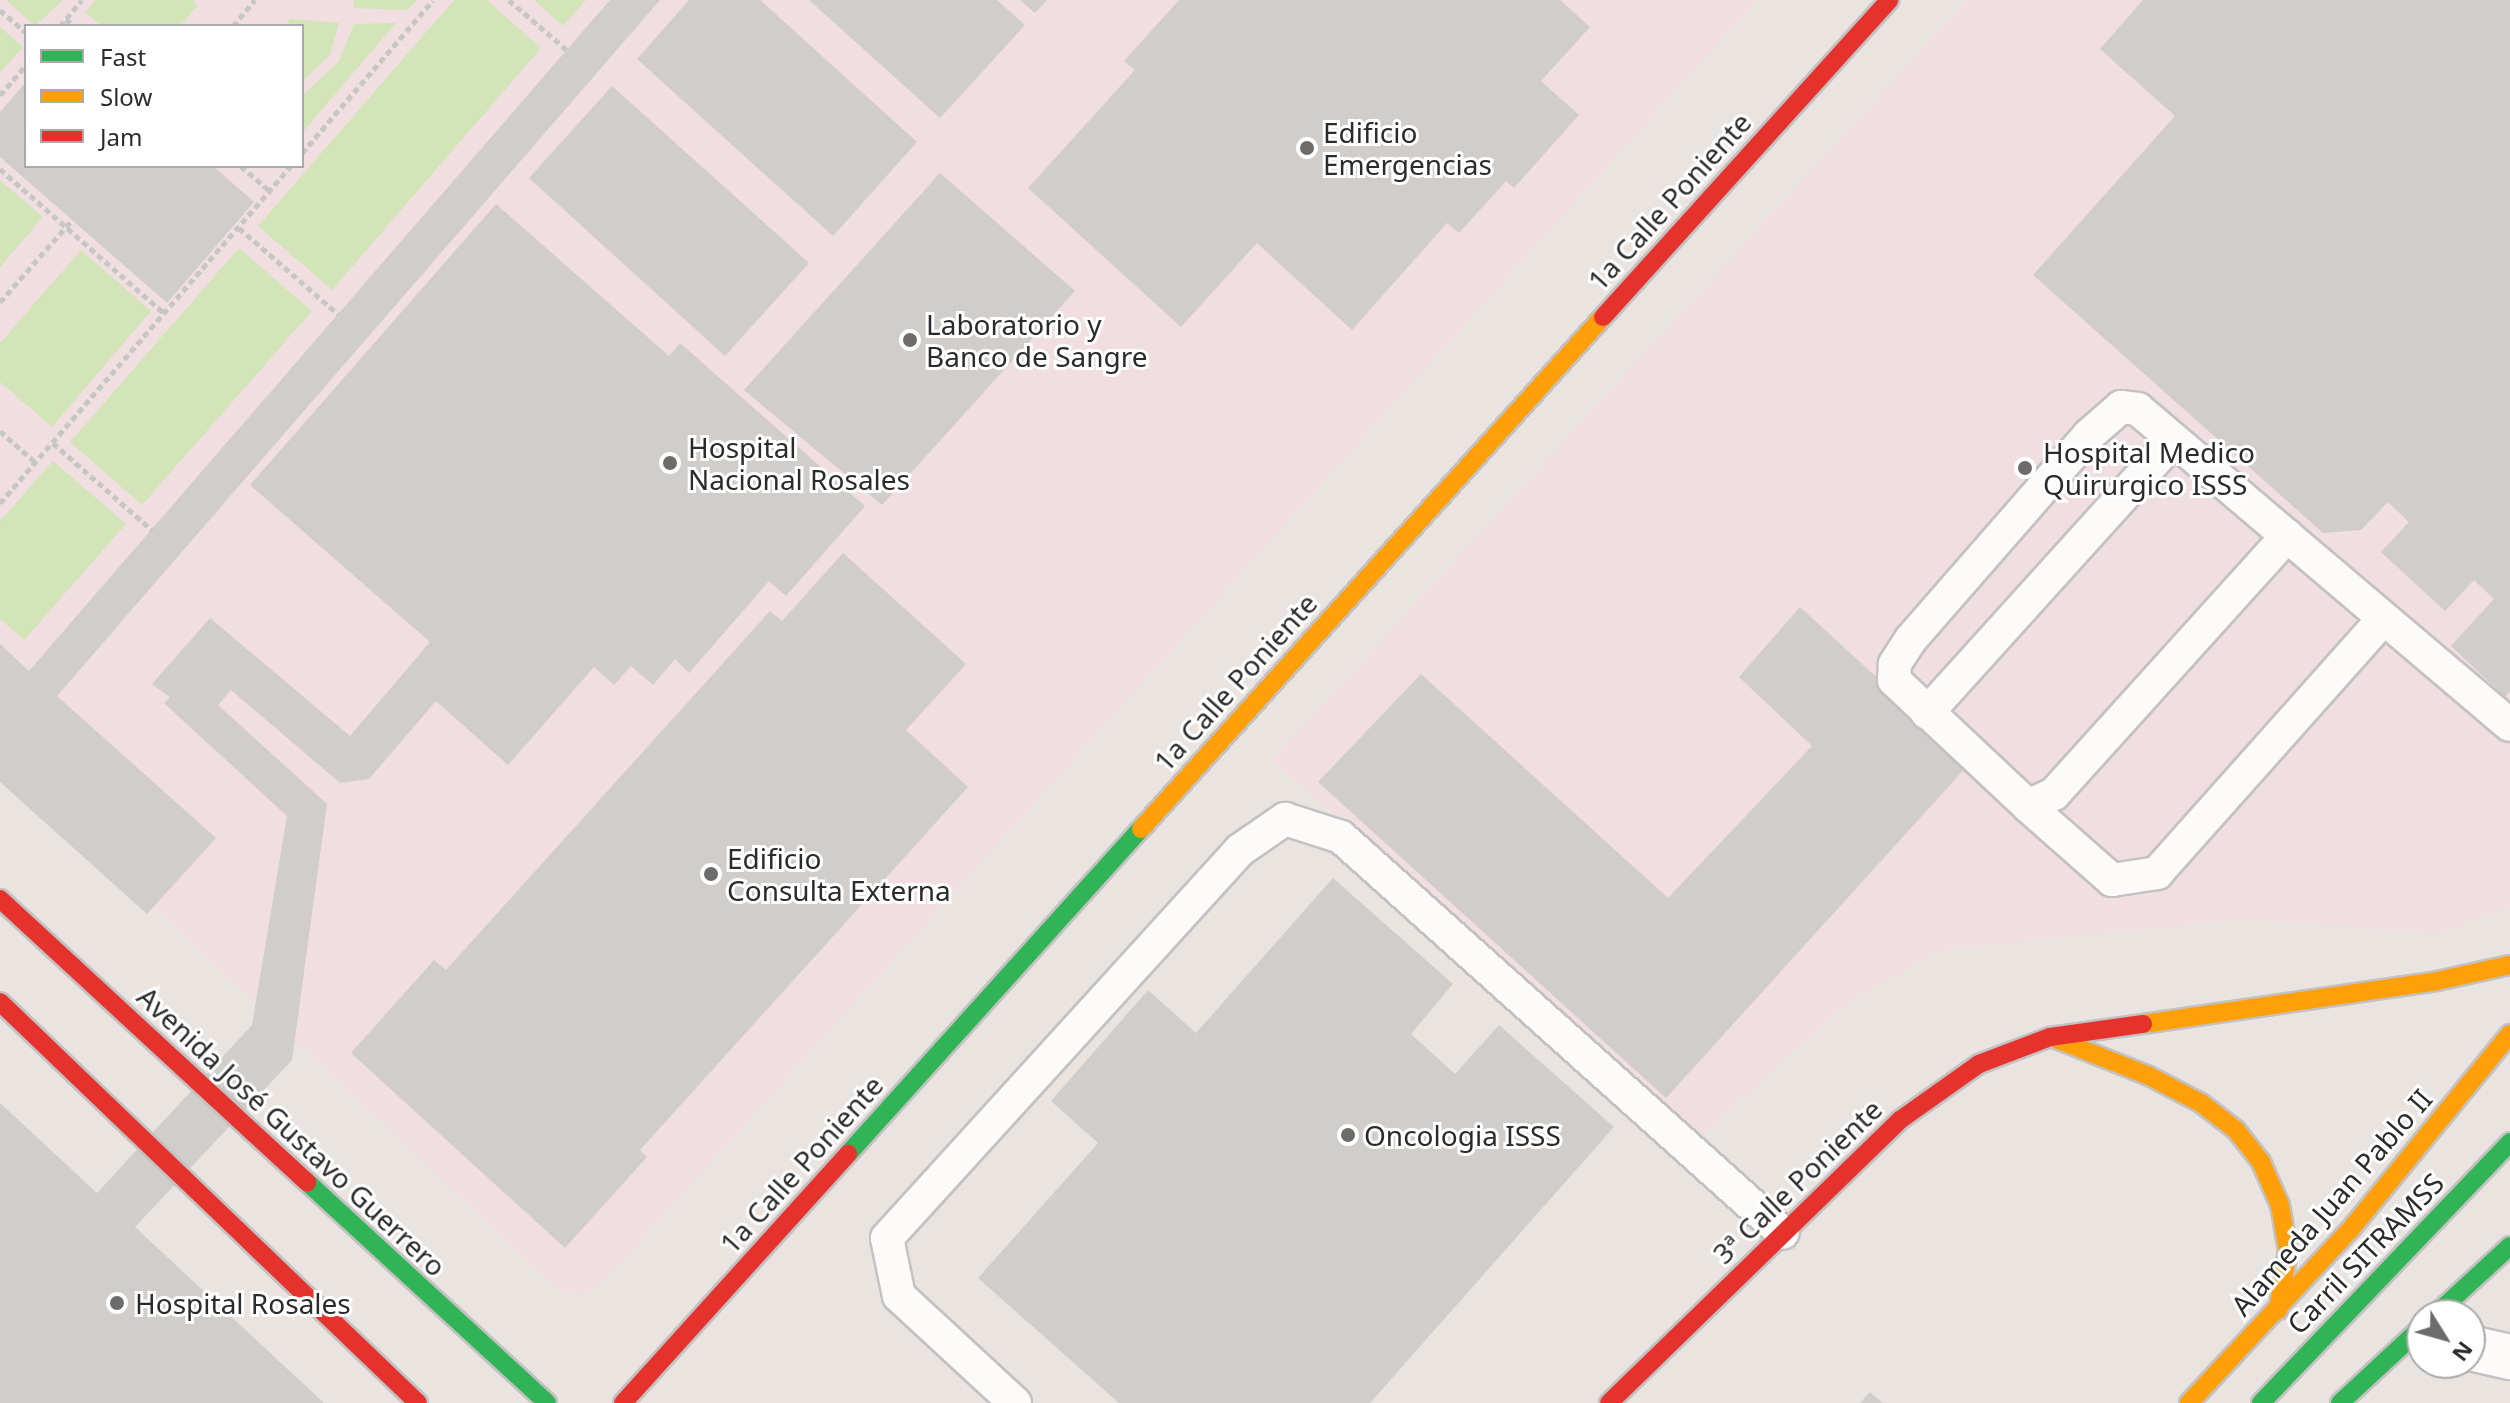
<!DOCTYPE html>
<meta charset="utf-8">
<style>
body{margin:0}
#map{position:relative;width:2510px;height:1403px;overflow:hidden;background:#eae4e1;font-family:"Noto Sans",sans-serif}
div>[style]{position:absolute}
.medical>*{inset:0;background:#f0dee0}
.green>*{inset:0;background:#d3e5b8}
.building>*{inset:0;background:#d0cdca}
.path>*{height:5px;margin-top:-2.5px;transform-origin:0;background:repeating-linear-gradient(90deg,#c6c6c6 0 6px,transparent 0 10px)}
.roads{filter:drop-shadow(2px 0 #c3c1c2) drop-shadow(-2px 0 #c3c1c2) drop-shadow(0 2px #c3c1c2) drop-shadow(0 -2px #c3c1c2)}
.lane>*{height:32px;margin:-16px;padding:0 16px;transform-origin:16px;border-radius:16px;background:#fcfbfa}
.street>*{height:44px;margin:-22px;padding:0 22px;transform-origin:22px;border-radius:22px;background:#fcfbfa}
.fast>*{height:18px;margin:-9px;padding:0 9px;transform-origin:9px;border-radius:9px;background:#30b455}
.slow>*{height:18px;margin:-9px;padding:0 9px;transform-origin:9px;border-radius:9px;background:#ff9f0a}
.jam>*{height:18px;margin:-9px;padding:0 9px;transform-origin:9px;border-radius:9px;background:#e5322d}
.dots>*{width:22px;height:22px;translate:-50% -50%;box-sizing:border-box;border:4px solid #fff;border-radius:50%}
span{translate:-50% -50%;white-space:nowrap;text-align:center;line-height:1.15;-webkit-text-stroke:6px #fff;paint-order:stroke}
.poi-label{font-size:28px;color:#2b2b2b}
.left{translate:0 -50%;text-align:left}
.street-label{font-size:28px;color:#2b2b2b}
.legend{position:absolute;left:24px;top:24px;width:280px;height:144px;box-sizing:border-box;background:#fff;border:2px solid #aaa;margin:0;padding:10px 14px;list-style:none;font-size:24px;color:#2b2b2b}
.legend li{display:flex;align-items:center;gap:16px;height:40px}
.legend b{width:40px;border:2px solid #aaa}
.north{position:absolute;left:2406px;top:1299px;width:80px;height:80px;box-sizing:border-box;background:#fff;border:2px solid #aaa;border-radius:50%;rotate:127deg;font-size:22px;font-weight:700;line-height:32px;text-align:center;color:#2b2b2b}
.north::after{content:'';display:block;margin:auto;width:28px;height:36px;background:#6e6c6b;clip-path:polygon(50% 0,100% 100%,50% 72%,0 100%)}
</style>
<div id="map">
<div class="medical">
<div style="clip-path:polygon(evenodd,0 0,1757px 0,607px 1278px,584px 1294px,565px 1292px,549px 1281px,0 761px,0 0,26px 26px,302px 26px,302px 166px,26px 166px,26px 26px)"></div>
<div style="clip-path:polygon(1967px 0,2510px 0,2510px 907px,2435px 934px,2247px 919px,1945px 949px,1847px 1002px,1697px 1140px,1272px 760px)"></div>
</div>
<div class="green">
<div style="clip-path:polygon(6px 0,63px 0,35px 26px)"></div>
<div style="clip-path:polygon(95px 0,194px 0,197px 6px,180px 26px,101px 26px,85px 12px)"></div>
<div style="clip-path:polygon(354px 0,417px 0,408px 10px,353px 8px)"></div>
<div style="clip-path:polygon(454px 0,487px 0,541px 48px,332px 290px,258px 226px)"></div>
<div style="clip-path:polygon(534px 0,586px 0,563px 26px)"></div>
<div style="clip-path:polygon(289px 19px,339px 23px,330px 55px,302px 82px,302px 26px,288px 26px)"></div>
<div style="clip-path:polygon(396px 23px,302px 133px,302px 96px,339px 61px,354px 24px)"></div>
<div style="clip-path:polygon(0 27px,23px 47px,0 73px)"></div>
<div style="clip-path:polygon(0 180px,43px 217px,0 267px)"></div>
<div style="clip-path:polygon(239px 248px,312px 311px,142px 505px,70px 442px)"></div>
<div style="clip-path:polygon(81px 250px,151px 311px,52px 427px,0 382px,0 343px)"></div>
<div style="clip-path:polygon(53px 461px,126px 524px,24px 640px,0 619px,0 521px)"></div>
</div>
<div class="building">
<div style="clip-path:polygon(610px 0,660px 0,57px 696px,216px 838px,147px 914px,0 782px,0 644px,29px 671px)"></div>
<div style="clip-path:polygon(689px 0,760px 0,917px 142px,833px 236px,637px 59px)"></div>
<div style="clip-path:polygon(809px 0,997px 0,1025px 25px,940px 118px)"></div>
<div style="clip-path:polygon(1020px 0,1047px 0,1035px 13px)"></div>
<div style="clip-path:polygon(1179px 0,1560px 0,1590px 27px,1541px 81px,1579px 115px,1514px 188px,1506px 181px,1459px 233px,1447px 223px,1352px 330px,1257px 243px,1181px 327px,1028px 188px,1135px 70px,1124px 61px)"></div>
<div style="clip-path:polygon(2143px 0,2510px 0,2510px 691px,2505px 697px,2451px 646px,2494px 599px,2474px 580px,2445px 611px,2381px 552px,2409px 522px,2388px 502px,2361px 530px,2323px 533px,2033px 275px,2175px 116px,2100px 49px)"></div>
<div style="clip-path:polygon(26px 82px,26px 166px,213px 166px,254px 202px,167px 303px,0 157px,0 112px)"></div>
<div style="clip-path:polygon(612px 86px,809px 263px,725px 356px,529px 178px)"></div>
<div style="clip-path:polygon(940px 173px,1075px 291px,882px 505px,744px 390px)"></div>
<div style="clip-path:polygon(496px 204px,669px 356px,680px 343px,865px 506px,786px 596px,769px 581px,689px 673px,675px 659px,653px 685px,631px 666px,614px 685px,594px 667px,508px 765px,436px 701px,369px 779px,340px 783px,231px 690px,218px 705px,327px 804px,292px 1060px,135px 1227px,324px 1403px,0 1403px,0 1103px,97px 1193px,252px 1025px,287px 816px,164px 703px,170px 697px,152px 684px,210px 618px,350px 736px,430px 642px,250px 485px)"></div>
<div style="clip-path:polygon(843px 553px,966px 664px,906px 730px,968px 787px,640px 1150px,647px 1157px,565px 1248px,351px 1053px,434px 960px,446px 970px,770px 611px,782px 621px)"></div>
<div style="clip-path:polygon(1800px 607px,1970px 763px,1666px 1098px,1318px 782px,1421px 674px,1668px 898px,1812px 746px,1739px 677px)"></div>
<div style="clip-path:polygon(1333px 878px,1453px 984px,1411px 1034px,1455px 1074px,1499px 1025px,1614px 1127px,1370px 1403px,1119px 1403px,978px 1278px,1098px 1143px,1051px 1101px,1148px 990px,1196px 1033px)"></div>
<div style="clip-path:polygon(1870px 1392px,1883px 1403px,1860px 1403px)"></div>
</div>
<div class="path">
<div style="left:509px;top:0;width:77px;rotate:40.8deg"></div>
<div style="left:0;top:10px;width:35px;rotate:41deg"></div>
<div style="left:66px;top:19px;width:11px;rotate:41deg"></div>
<div style="left:60px;top:26px;width:34px;rotate:-50deg"></div>
<div style="left:233px;top:26px;width:34px;rotate:-50deg"></div>
<div style="left:0;top:95px;width:40px;rotate:-49deg"></div>
<div style="left:302px;top:153px;width:201px;rotate:-49.4deg"></div>
<div style="left:241px;top:166px;width:38px;rotate:41deg"></div>
<div style="left:0;top:169px;width:218px;rotate:41.3deg"></div>
<div style="left:239px;top:228px;width:131px;rotate:41deg"></div>
<div style="left:0;top:302px;width:109px;rotate:-48.7deg"></div>
<div style="left:0;top:431px;width:47px;rotate:41.5deg"></div>
<div style="left:53px;top:443px;width:132px;rotate:41.3deg"></div>
<div style="left:0;top:503px;width:445px;rotate:-49.2deg"></div>
</div>
<div class="roads">
<div class="lane">
<div style="left:2287px;top:536px;width:196px;rotate:-139.6deg"></div>
<div style="left:2138px;top:409px;width:17px;rotate:-173deg"></div>
<div style="left:2121px;top:407px;width:43px;rotate:138.8deg"></div>
<div style="left:2089px;top:435px;width:271px;rotate:131.1deg"></div>
<div style="left:1911px;top:639px;width:30px;rotate:123deg"></div>
<div style="left:1895px;top:664px;width:16px;rotate:94deg"></div>
<div style="left:1894px;top:680px;width:184px;rotate:43.2deg"></div>
<div style="left:2028px;top:806px;width:29px;rotate:-25deg"></div>
<div style="left:2054px;top:794px;width:348px;rotate:-47.9deg"></div>
<div style="left:2287px;top:536px;width:292px;rotate:40.3deg"></div>
<div style="left:1927px;top:713px;width:368px;rotate:-47.9deg"></div>
<div style="left:2028px;top:806px;width:112px;rotate:41.4deg"></div>
<div style="left:2112px;top:880px;width:46px;rotate:-8.8deg"></div>
<div style="left:2157px;top:873px;width:340px;rotate:-48.3deg"></div>
<div style="left:1015px;top:1403px;width:158px;rotate:-137.3deg"></div>
<div style="left:899px;top:1296px;width:59px;rotate:-101.7deg"></div>
<div style="left:887px;top:1238px;width:525px;rotate:-47.7deg"></div>
<div style="left:1240px;top:850px;width:55px;rotate:-34.6deg"></div>
<div style="left:1285px;top:819px;width:59px;rotate:17.8deg"></div>
<div style="left:1341px;top:837px;width:593px;rotate:41.86deg"></div>
</div>
<div class="street">
<div style="left:2470px;top:1348px;width:41px;rotate:12.7deg"></div>
</div>
<div class="fast">
<div style="left:848px;top:1154px;width:438px;rotate:-48deg"></div>
<div style="left:307px;top:1182px;width:326px;rotate:42.6deg"></div>
<div style="left:2435px;top:1315px;width:102px;rotate:-42.6deg"></div>
<div style="left:2261px;top:1403px;width:361px;rotate:-46.3deg"></div>
<div style="left:2340px;top:1403px;width:112px;rotate:-42.8deg"></div>
</div>
<div class="slow">
<div style="left:1141px;top:829px;width:690px;rotate:-47.94deg"></div>
<div style="left:2143px;top:1024px;width:297px;rotate:-8.3deg"></div>
<div style="left:2437px;top:981px;width:75px;rotate:-12.4deg"></div>
<div style="left:2056px;top:1039px;width:100px;rotate:21.7deg"></div>
<div style="left:2149px;top:1076px;width:59px;rotate:27.4deg"></div>
<div style="left:2201px;top:1103px;width:44px;rotate:37.6deg"></div>
<div style="left:2236px;top:1130px;width:41px;rotate:52deg"></div>
<div style="left:2261px;top:1162px;width:47px;rotate:66.2deg"></div>
<div style="left:2280px;top:1205px;width:47px;rotate:80.1deg"></div>
<div style="left:2288px;top:1251px;width:60px;rotate:99.6deg"></div>
<div style="left:2189px;top:1403px;width:236px;rotate:-47.1deg"></div>
<div style="left:2350px;top:1230px;width:253px;rotate:-50.8deg"></div>
</div>
<div class="jam">
<div style="left:1603px;top:317px;width:427px;rotate:-47.9deg"></div>
<div style="left:0;top:899px;width:418px;rotate:42.7deg"></div>
<div style="left:0;top:1002px;width:579px;rotate:43.81deg"></div>
<div style="left:623px;top:1403px;width:336px;rotate:-47.9deg"></div>
<div style="left:1609px;top:1403px;width:406px;rotate:-44.2deg"></div>
<div style="left:1900px;top:1120px;width:97px;rotate:-35.3deg"></div>
<div style="left:1979px;top:1064px;width:76px;rotate:-20.8deg"></div>
<div style="left:2050px;top:1037px;width:94px;rotate:-8deg"></div>
</div>
</div>
<div class="dots">
<div style="left:1307px;top:148px;background:#6e6c6b"></div>
<div style="left:910px;top:340px;background:#6e6c6b"></div>
<div style="left:670px;top:463px;background:#6e6c6b"></div>
<div style="left:2025px;top:468px;background:#6e6c6b"></div>
<div style="left:711px;top:874px;background:#6e6c6b"></div>
<div style="left:1348px;top:1135px;background:#6e6c6b"></div>
<div style="left:117px;top:1303px;background:#6e6c6b"></div>
</div>
<div class="poi-label">
<span class="left" style="left:1323px;top:148px">Edificio<br>Emergencias</span>
<span class="left" style="left:926px;top:340px">Laboratorio y<br>Banco de Sangre</span>
<span class="left" style="left:688px;top:463px">Hospital<br>Nacional Rosales</span>
<span class="left" style="left:2043px;top:468px">Hospital Medico<br>Quirurgico ISSS</span>
<span class="left" style="left:727px;top:874px">Edificio<br>Consulta Externa</span>
<span class="left" style="left:1364px;top:1135px">Oncologia ISSS</span>
<span class="left" style="left:135px;top:1303px">Hospital Rosales</span>
</div>
<div class="street-label">
<span style="left:1669px;top:201px;rotate:-48deg">1a Calle Poniente</span>
<span style="left:1235px;top:682px;rotate:-48deg">1a Calle Poniente</span>
<span style="left:292px;top:1131px;rotate:43deg">Avenida José Gustavo Guerrero</span>
<span style="left:801px;top:1164px;rotate:-48deg">1a Calle Poniente</span>
<span style="left:1797px;top:1181px;rotate:-44deg">3ª Calle Poniente</span>
<span style="left:2331px;top:1202px;rotate:-49deg">Alameda Juan Pablo II</span>
<span style="left:2365px;top:1253px;rotate:-46deg">Carril SITRAMSS</span>
</div>
<ul class="legend">
<li><b style="height:10px;background:#30b455"></b>Fast</li>
<li><b style="height:10px;background:#ff9f0a"></b>Slow</li>
<li><b style="height:10px;background:#e5322d"></b>Jam</li>
</ul>
<div class="north">N</div>
</div>
